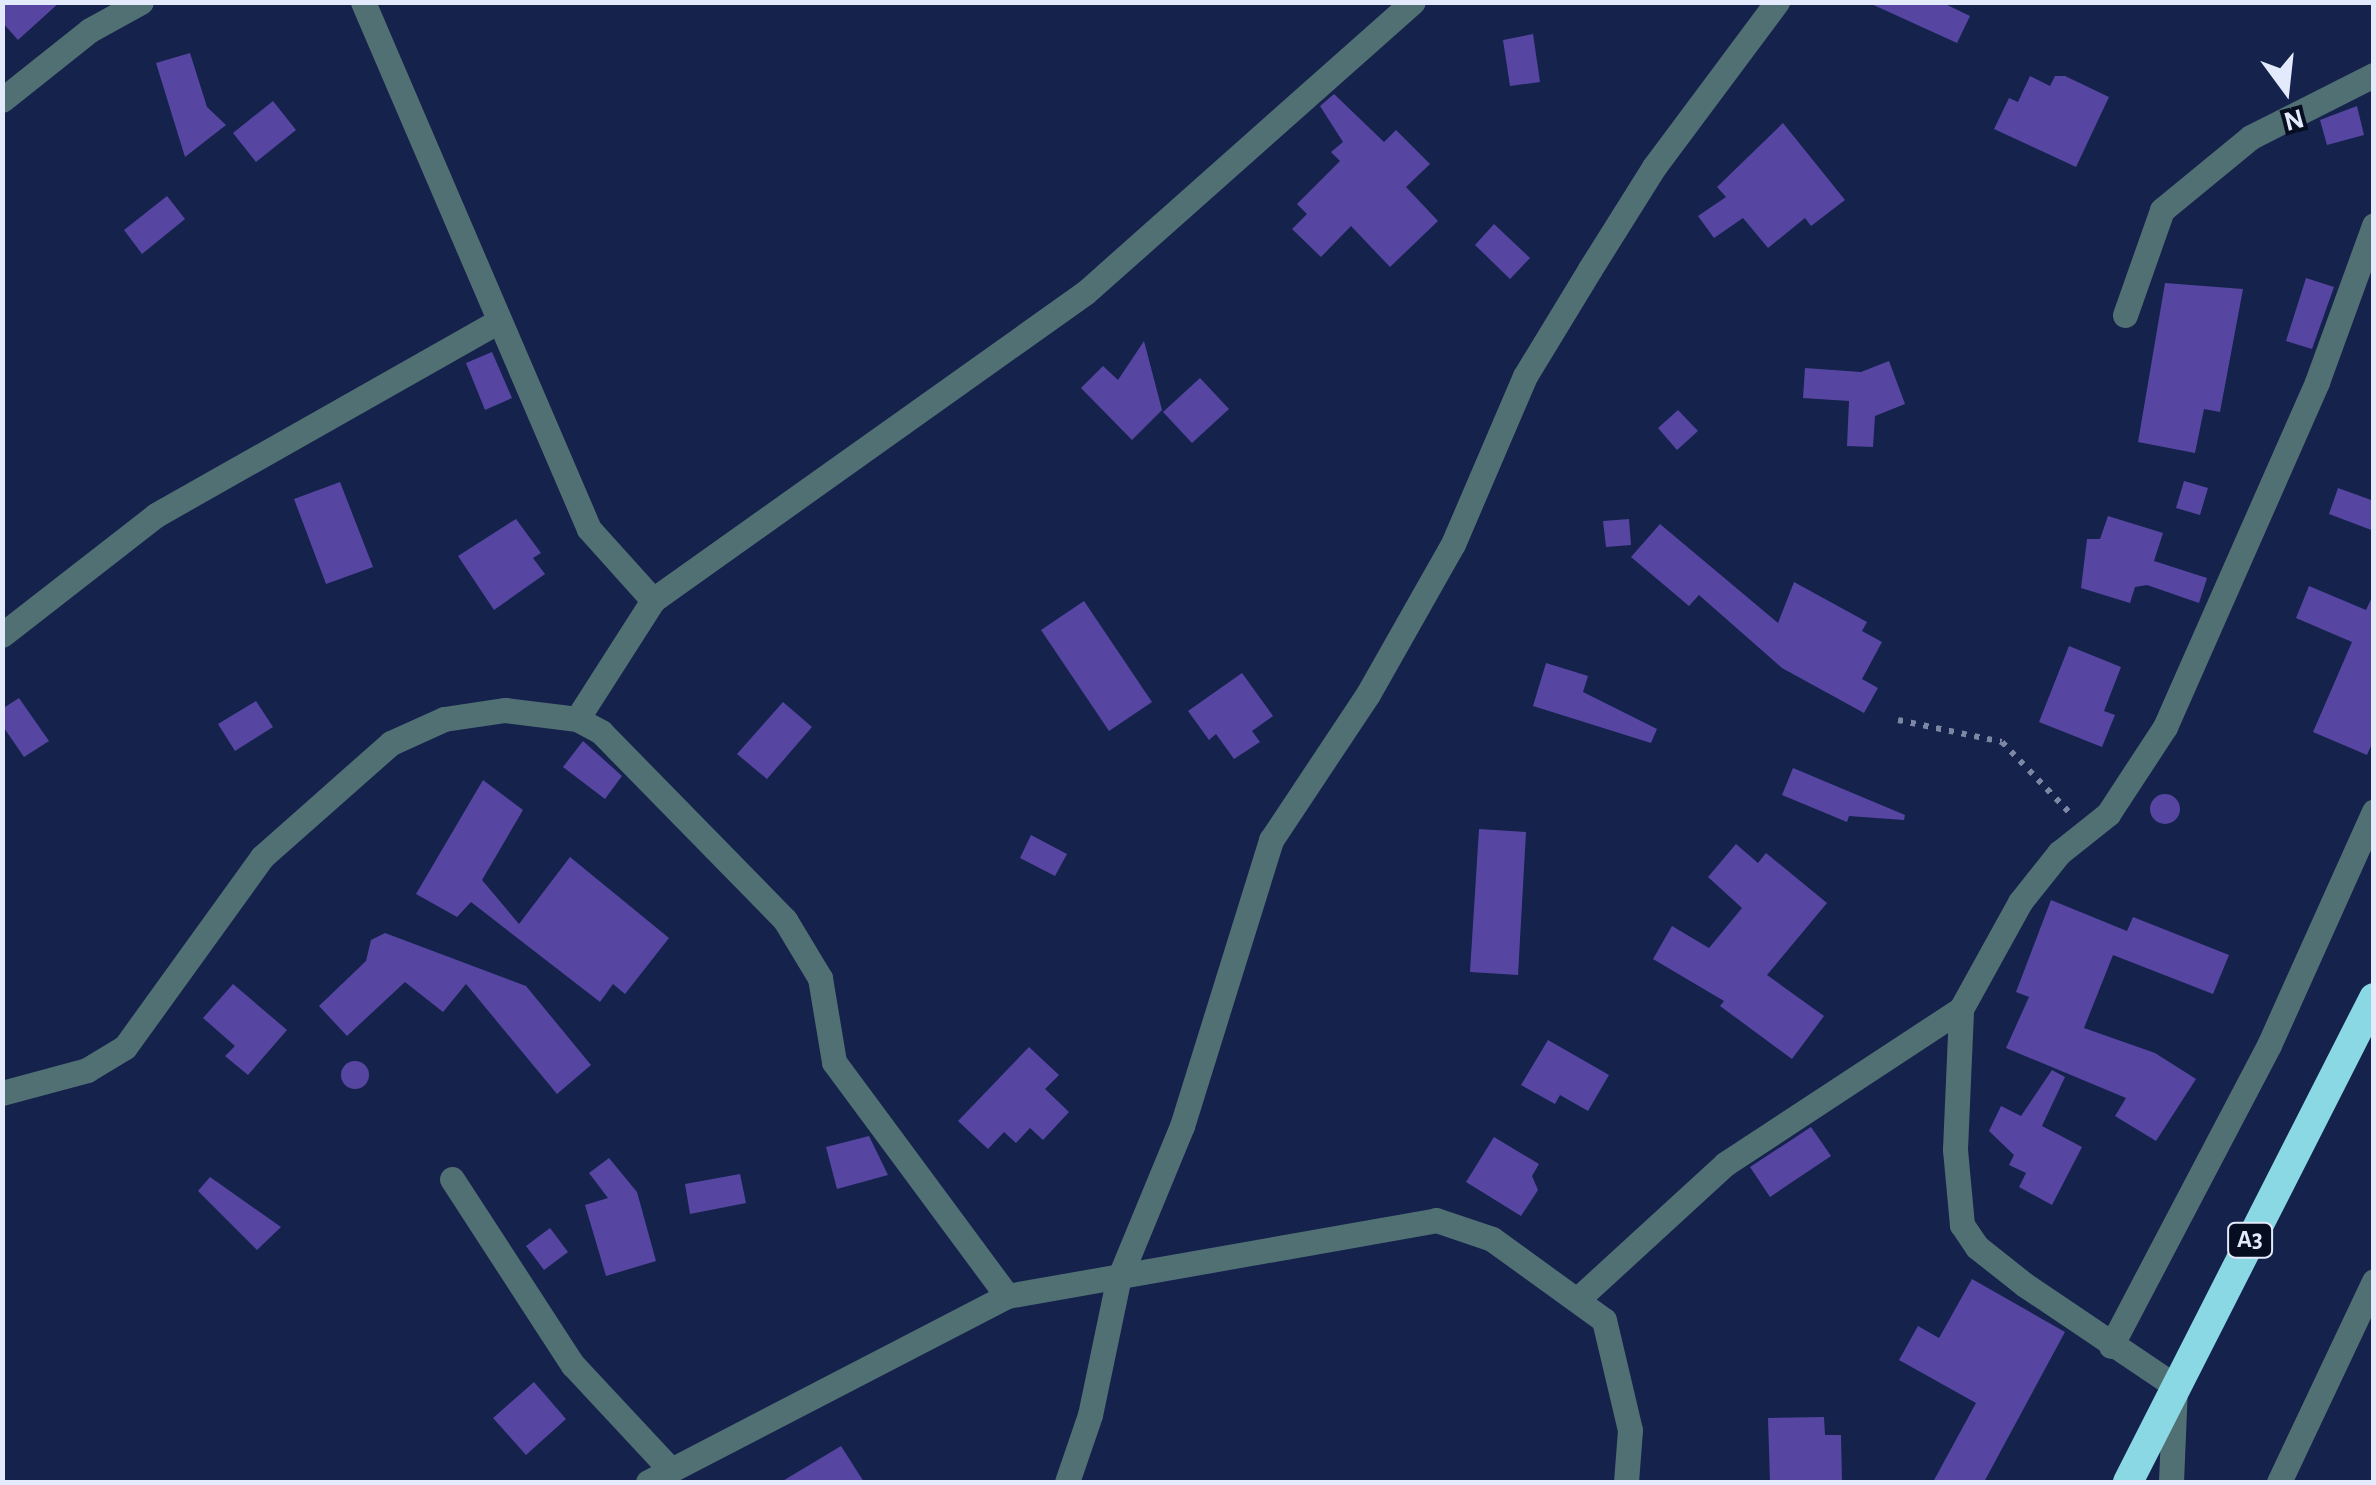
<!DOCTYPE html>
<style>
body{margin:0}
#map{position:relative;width:2376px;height:1485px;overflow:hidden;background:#14224c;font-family:"Alegreya Sans",sans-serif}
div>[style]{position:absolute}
.building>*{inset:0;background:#5646a2}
.round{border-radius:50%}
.path>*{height:6px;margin-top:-3px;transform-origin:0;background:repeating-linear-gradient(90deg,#7d87a4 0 5px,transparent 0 13px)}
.street>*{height:25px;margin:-12.5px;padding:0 12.5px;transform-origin:12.5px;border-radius:12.5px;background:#517074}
.highway>*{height:30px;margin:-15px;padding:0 15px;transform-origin:15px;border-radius:15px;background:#89d8e4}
span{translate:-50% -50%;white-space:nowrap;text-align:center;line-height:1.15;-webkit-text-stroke:8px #070d20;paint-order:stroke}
.shield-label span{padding:2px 8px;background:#070d20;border:2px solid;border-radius:8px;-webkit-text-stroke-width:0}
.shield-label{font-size:25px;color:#e3eafb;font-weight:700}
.frame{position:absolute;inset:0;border:5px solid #e3eafb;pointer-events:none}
.north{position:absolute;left:2236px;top:40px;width:100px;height:100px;-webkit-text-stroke:8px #070d20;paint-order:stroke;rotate:165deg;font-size:28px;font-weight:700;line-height:40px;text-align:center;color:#e3eafb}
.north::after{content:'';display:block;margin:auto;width:35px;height:45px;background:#e3eafb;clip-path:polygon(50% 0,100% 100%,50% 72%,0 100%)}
</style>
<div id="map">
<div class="building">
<div style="clip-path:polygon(2px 2px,60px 2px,18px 40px,2px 22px)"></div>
<div style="clip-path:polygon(1867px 2px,1941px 2px,1970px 16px,1957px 43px)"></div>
<div style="clip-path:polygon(1533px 34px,1540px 82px,1510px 86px,1503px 40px)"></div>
<div style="clip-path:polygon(190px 53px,207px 107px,226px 125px,185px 157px,156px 63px)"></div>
<div style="clip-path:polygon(2030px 76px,2050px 86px,2055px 76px,2065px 76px,2109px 97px,2076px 167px,1994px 129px,2009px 98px,2018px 102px)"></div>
<div style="clip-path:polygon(1334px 94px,1384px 142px,1396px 130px,1430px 164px,1406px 187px,1438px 221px,1390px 267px,1351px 226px,1321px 257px,1292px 229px,1307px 214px,1297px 204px,1340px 161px,1331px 152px,1343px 142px,1320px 106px)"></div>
<div style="clip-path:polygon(273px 101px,296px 130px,256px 162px,233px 133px)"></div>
<div style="clip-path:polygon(2357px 106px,2364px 135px,2327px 145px,2320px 120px)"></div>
<div style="clip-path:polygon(1783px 123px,1845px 200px,1811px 226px,1805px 218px,1768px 248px,1743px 218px,1714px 238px,1698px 216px,1726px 197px,1717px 187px)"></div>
<div style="clip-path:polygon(167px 196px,185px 219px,142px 254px,124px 230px)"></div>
<div style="clip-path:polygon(1494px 224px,1530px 258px,1510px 279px,1475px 245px)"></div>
<div style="clip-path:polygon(2306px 278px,2334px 287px,2312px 349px,2286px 341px)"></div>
<div style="clip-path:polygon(2165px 283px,2243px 289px,2220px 412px,2204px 409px,2195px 453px,2138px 442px)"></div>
<div style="clip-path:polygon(1144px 341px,1162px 410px,1132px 440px,1081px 388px,1103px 366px,1118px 380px)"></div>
<div style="clip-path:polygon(492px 352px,512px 398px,485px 410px,466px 363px)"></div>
<div style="clip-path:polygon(1889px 361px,1905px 404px,1875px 416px,1873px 447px,1847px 446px,1849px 401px,1803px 398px,1805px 368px,1861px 372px)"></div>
<div style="clip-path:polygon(1200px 378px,1229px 409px,1192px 443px,1163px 412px)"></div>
<div style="clip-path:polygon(1678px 410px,1698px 431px,1677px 450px,1658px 428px)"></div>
<div style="clip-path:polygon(2184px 481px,2208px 488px,2200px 515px,2176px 508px)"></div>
<div style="clip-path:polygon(340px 482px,373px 567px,326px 584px,294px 499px)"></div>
<div style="clip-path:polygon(2338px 488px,2374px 501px,2374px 531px,2329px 514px)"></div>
<div style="clip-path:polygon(2108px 516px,2163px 533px,2154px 561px,2207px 578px,2199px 603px,2147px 585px,2135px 587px,2130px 603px,2081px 588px,2087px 539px,2100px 539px)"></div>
<div style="clip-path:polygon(516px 519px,541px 553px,533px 558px,545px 574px,494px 610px,458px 556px)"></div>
<div style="clip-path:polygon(1629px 519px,1631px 545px,1606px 547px,1603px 521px)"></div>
<div style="clip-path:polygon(1660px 524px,1778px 623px,1794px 582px,1867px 622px,1862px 631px,1882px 642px,1862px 679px,1878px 688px,1864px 713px,1782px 668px,1699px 595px,1689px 606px,1631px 557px)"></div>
<div style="clip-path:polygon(2309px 586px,2366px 610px,2374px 593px,2374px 739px,2367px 755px,2313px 732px,2352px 642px,2296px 618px)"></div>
<div style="clip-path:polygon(1084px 601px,1152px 702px,1109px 731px,1041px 630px)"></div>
<div style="clip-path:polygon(2069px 646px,2121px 667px,2104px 711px,2115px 715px,2102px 747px,2039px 722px)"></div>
<div style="clip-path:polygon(1546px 663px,1588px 676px,1583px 692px,1657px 729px,1651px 743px,1533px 706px)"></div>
<div style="clip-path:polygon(1242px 673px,1273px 716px,1252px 731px,1260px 742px,1234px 759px,1216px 734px,1209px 740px,1188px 711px)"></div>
<div style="clip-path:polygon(19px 698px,49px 741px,24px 757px,2px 725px,2px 709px)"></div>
<div style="clip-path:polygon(256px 701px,273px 727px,235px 751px,218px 724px)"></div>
<div style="clip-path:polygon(783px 702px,812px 727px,767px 779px,737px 754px)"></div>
<div style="clip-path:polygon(583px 741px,622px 776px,605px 799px,563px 767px)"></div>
<div style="clip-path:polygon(1793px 768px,1905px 815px,1904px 820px,1849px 816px,1847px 822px,1782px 795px)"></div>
<div style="clip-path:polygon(483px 780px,523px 810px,482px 880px,519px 924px,570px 857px,669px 938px,625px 994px,613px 984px,600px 1002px,471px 902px,457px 917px,416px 894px)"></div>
<div class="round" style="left:2150px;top:794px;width:30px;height:30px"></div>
<div style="clip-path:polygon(1479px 829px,1526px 832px,1518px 975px,1470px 972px)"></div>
<div style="clip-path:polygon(1031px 835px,1067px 854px,1055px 876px,1020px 858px)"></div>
<div style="clip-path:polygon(1736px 844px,1758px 863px,1766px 853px,1827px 903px,1767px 975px,1824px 1016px,1792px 1059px,1720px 1006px,1724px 1001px,1653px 959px,1672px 926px,1709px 948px,1742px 908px,1708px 877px)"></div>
<div style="clip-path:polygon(2051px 900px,2127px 931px,2133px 917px,2229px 955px,2213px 994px,2113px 955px,2084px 1028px,2155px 1053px,2196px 1079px,2156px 1141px,2115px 1116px,2126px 1098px,2006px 1048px,2029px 997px,2016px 992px)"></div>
<div style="clip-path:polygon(385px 933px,526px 986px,591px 1065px,557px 1094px,466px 984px,443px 1012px,405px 982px,347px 1036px,319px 1006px,366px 961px,371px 940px)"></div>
<div style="clip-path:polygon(233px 984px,287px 1030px,248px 1075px,225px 1056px,235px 1046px,203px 1018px)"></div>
<div style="clip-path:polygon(1548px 1040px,1609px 1075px,1588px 1111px,1560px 1095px,1555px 1104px,1521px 1085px)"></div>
<div style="clip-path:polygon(1029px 1047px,1059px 1075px,1045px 1089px,1069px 1112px,1043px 1140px,1030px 1128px,1016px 1143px,1004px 1132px,988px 1149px,958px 1121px)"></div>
<div class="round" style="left:341px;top:1061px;width:28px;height:28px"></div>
<div style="clip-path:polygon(2052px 1070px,2065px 1077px,2042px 1126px,2082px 1147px,2052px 1205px,2019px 1187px,2026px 1173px,2009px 1165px,2014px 1155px,1989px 1131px,2001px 1106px,2021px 1116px)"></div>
<div style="clip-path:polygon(1811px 1127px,1831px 1156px,1770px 1197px,1750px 1167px)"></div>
<div style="clip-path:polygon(869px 1136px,888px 1175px,837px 1189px,826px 1147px)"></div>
<div style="clip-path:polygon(1494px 1137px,1539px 1164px,1532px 1176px,1538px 1190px,1521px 1216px,1466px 1182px)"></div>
<div style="clip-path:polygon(609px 1158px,637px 1192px,656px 1261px,606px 1276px,585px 1205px,608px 1198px,589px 1173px)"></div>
<div style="clip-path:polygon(740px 1174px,746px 1203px,690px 1214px,685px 1184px)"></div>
<div style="clip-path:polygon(210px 1177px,281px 1227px,257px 1250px,198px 1191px)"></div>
<div style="clip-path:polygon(550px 1228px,568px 1252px,544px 1270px,526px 1246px)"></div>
<div style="clip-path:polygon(1972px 1279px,2065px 1332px,1984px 1482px,1933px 1482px,1976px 1403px,1899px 1360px,1918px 1326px,1939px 1338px)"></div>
<div style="clip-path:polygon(534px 1382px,566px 1419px,526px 1455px,493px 1418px)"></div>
<div style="clip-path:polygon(1824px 1417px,1825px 1435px,1841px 1435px,1842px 1482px,1770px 1482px,1768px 1418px)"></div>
<div style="clip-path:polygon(841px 1446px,864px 1482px,781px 1482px)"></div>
</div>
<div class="path">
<div style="left:1898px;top:720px;width:106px;rotate:11.9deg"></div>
<div style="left:2002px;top:742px;width:97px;rotate:46.3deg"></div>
</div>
<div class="street">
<div style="left:363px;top:2px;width:573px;rotate:66.79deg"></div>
<div style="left:589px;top:529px;width:96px;rotate:48deg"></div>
<div style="left:2px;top:100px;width:112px;rotate:-38.5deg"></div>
<div style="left:90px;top:30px;width:58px;rotate:-28.8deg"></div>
<div style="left:2125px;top:315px;width:111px;rotate:-70.6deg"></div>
<div style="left:2162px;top:210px;width:115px;rotate:-39.4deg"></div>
<div style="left:2251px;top:137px;width:138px;rotate:-26.8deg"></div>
<div style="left:2px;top:635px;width:195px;rotate:-37.9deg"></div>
<div style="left:156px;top:515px;width:394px;rotate:-29.5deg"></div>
<div style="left:577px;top:719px;width:141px;rotate:-57.4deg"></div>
<div style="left:653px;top:600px;width:531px;rotate:-35.42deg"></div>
<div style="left:1086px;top:292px;width:437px;rotate:-41.6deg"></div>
<div style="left:2px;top:1093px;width:88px;rotate:-15.1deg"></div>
<div style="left:87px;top:1070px;width:44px;rotate:-31.2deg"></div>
<div style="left:125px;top:1047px;width:234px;rotate:-54.2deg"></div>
<div style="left:262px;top:857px;width:172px;rotate:-41.5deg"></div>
<div style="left:391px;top:743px;width:58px;rotate:-24.4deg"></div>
<div style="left:444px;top:719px;width:62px;rotate:-8.4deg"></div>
<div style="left:505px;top:710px;width:73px;rotate:7.1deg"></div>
<div style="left:577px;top:719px;width:27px;rotate:28deg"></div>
<div style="left:601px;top:732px;width:263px;rotate:45.6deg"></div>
<div style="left:785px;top:920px;width:68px;rotate:58.9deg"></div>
<div style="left:820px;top:978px;width:85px;rotate:80.5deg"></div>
<div style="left:834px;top:1062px;width:291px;rotate:53.5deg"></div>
<div style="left:452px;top:1179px;width:222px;rotate:57deg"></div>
<div style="left:573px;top:1365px;width:141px;rotate:47deg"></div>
<div style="left:1580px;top:1297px;width:197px;rotate:-42.5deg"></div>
<div style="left:1725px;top:1164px;width:282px;rotate:-33.3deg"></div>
<div style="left:2111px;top:1346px;width:340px;rotate:-62.3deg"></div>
<div style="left:2269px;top:1045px;width:256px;rotate:-65.8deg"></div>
<div style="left:648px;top:1482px;width:404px;rotate:-27.4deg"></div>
<div style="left:1007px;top:1296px;width:436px;rotate:-10deg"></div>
<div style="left:1436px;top:1220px;width:59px;rotate:18.7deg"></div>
<div style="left:1492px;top:1239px;width:138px;rotate:35.9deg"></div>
<div style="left:1604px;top:1320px;width:113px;rotate:76.7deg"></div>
<div style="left:1630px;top:1430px;width:52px;rotate:94.4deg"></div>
<div style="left:1067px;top:1482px;width:71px;rotate:-71.1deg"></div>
<div style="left:1090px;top:1415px;width:137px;rotate:-78.2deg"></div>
<div style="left:1118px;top:1281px;width:168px;rotate:-67.6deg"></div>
<div style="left:1182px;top:1126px;width:300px;rotate:-72.7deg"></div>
<div style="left:1271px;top:840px;width:175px;rotate:-56.4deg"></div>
<div style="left:1368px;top:694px;width:172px;rotate:-60.5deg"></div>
<div style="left:1453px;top:544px;width:183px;rotate:-66.8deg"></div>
<div style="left:1525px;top:376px;width:125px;rotate:-58.7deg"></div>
<div style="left:1590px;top:269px;width:120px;rotate:-57.9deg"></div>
<div style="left:1654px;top:167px;width:206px;rotate:-53.3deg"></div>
<div style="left:2171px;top:1482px;width:96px;rotate:-87.6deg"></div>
<div style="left:2175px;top:1386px;width:181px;rotate:-146deg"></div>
<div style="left:2025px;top:1285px;width:61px;rotate:-141.6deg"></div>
<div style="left:1977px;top:1247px;width:27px;rotate:-124deg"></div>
<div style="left:1962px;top:1225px;width:76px;rotate:-95.3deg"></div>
<div style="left:1955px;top:1149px;width:140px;rotate:-87.5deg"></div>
<div style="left:1961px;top:1009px;width:122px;rotate:-61.1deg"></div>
<div style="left:2020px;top:902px;width:63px;rotate:-51.5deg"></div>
<div style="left:2059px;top:853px;width:63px;rotate:-38.5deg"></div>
<div style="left:2108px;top:814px;width:104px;rotate:-56.8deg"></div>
<div style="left:2165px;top:727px;width:377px;rotate:-66.2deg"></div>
<div style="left:2317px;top:382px;width:167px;rotate:-70deg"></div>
<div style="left:2279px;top:1482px;width:222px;rotate:-64.7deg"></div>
</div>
<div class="highway">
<div style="left:2128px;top:1482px;width:543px;rotate:-63.06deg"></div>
</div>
<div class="shield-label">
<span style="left:2250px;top:1240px">A3</span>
</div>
<div class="frame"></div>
<div class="north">N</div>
</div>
